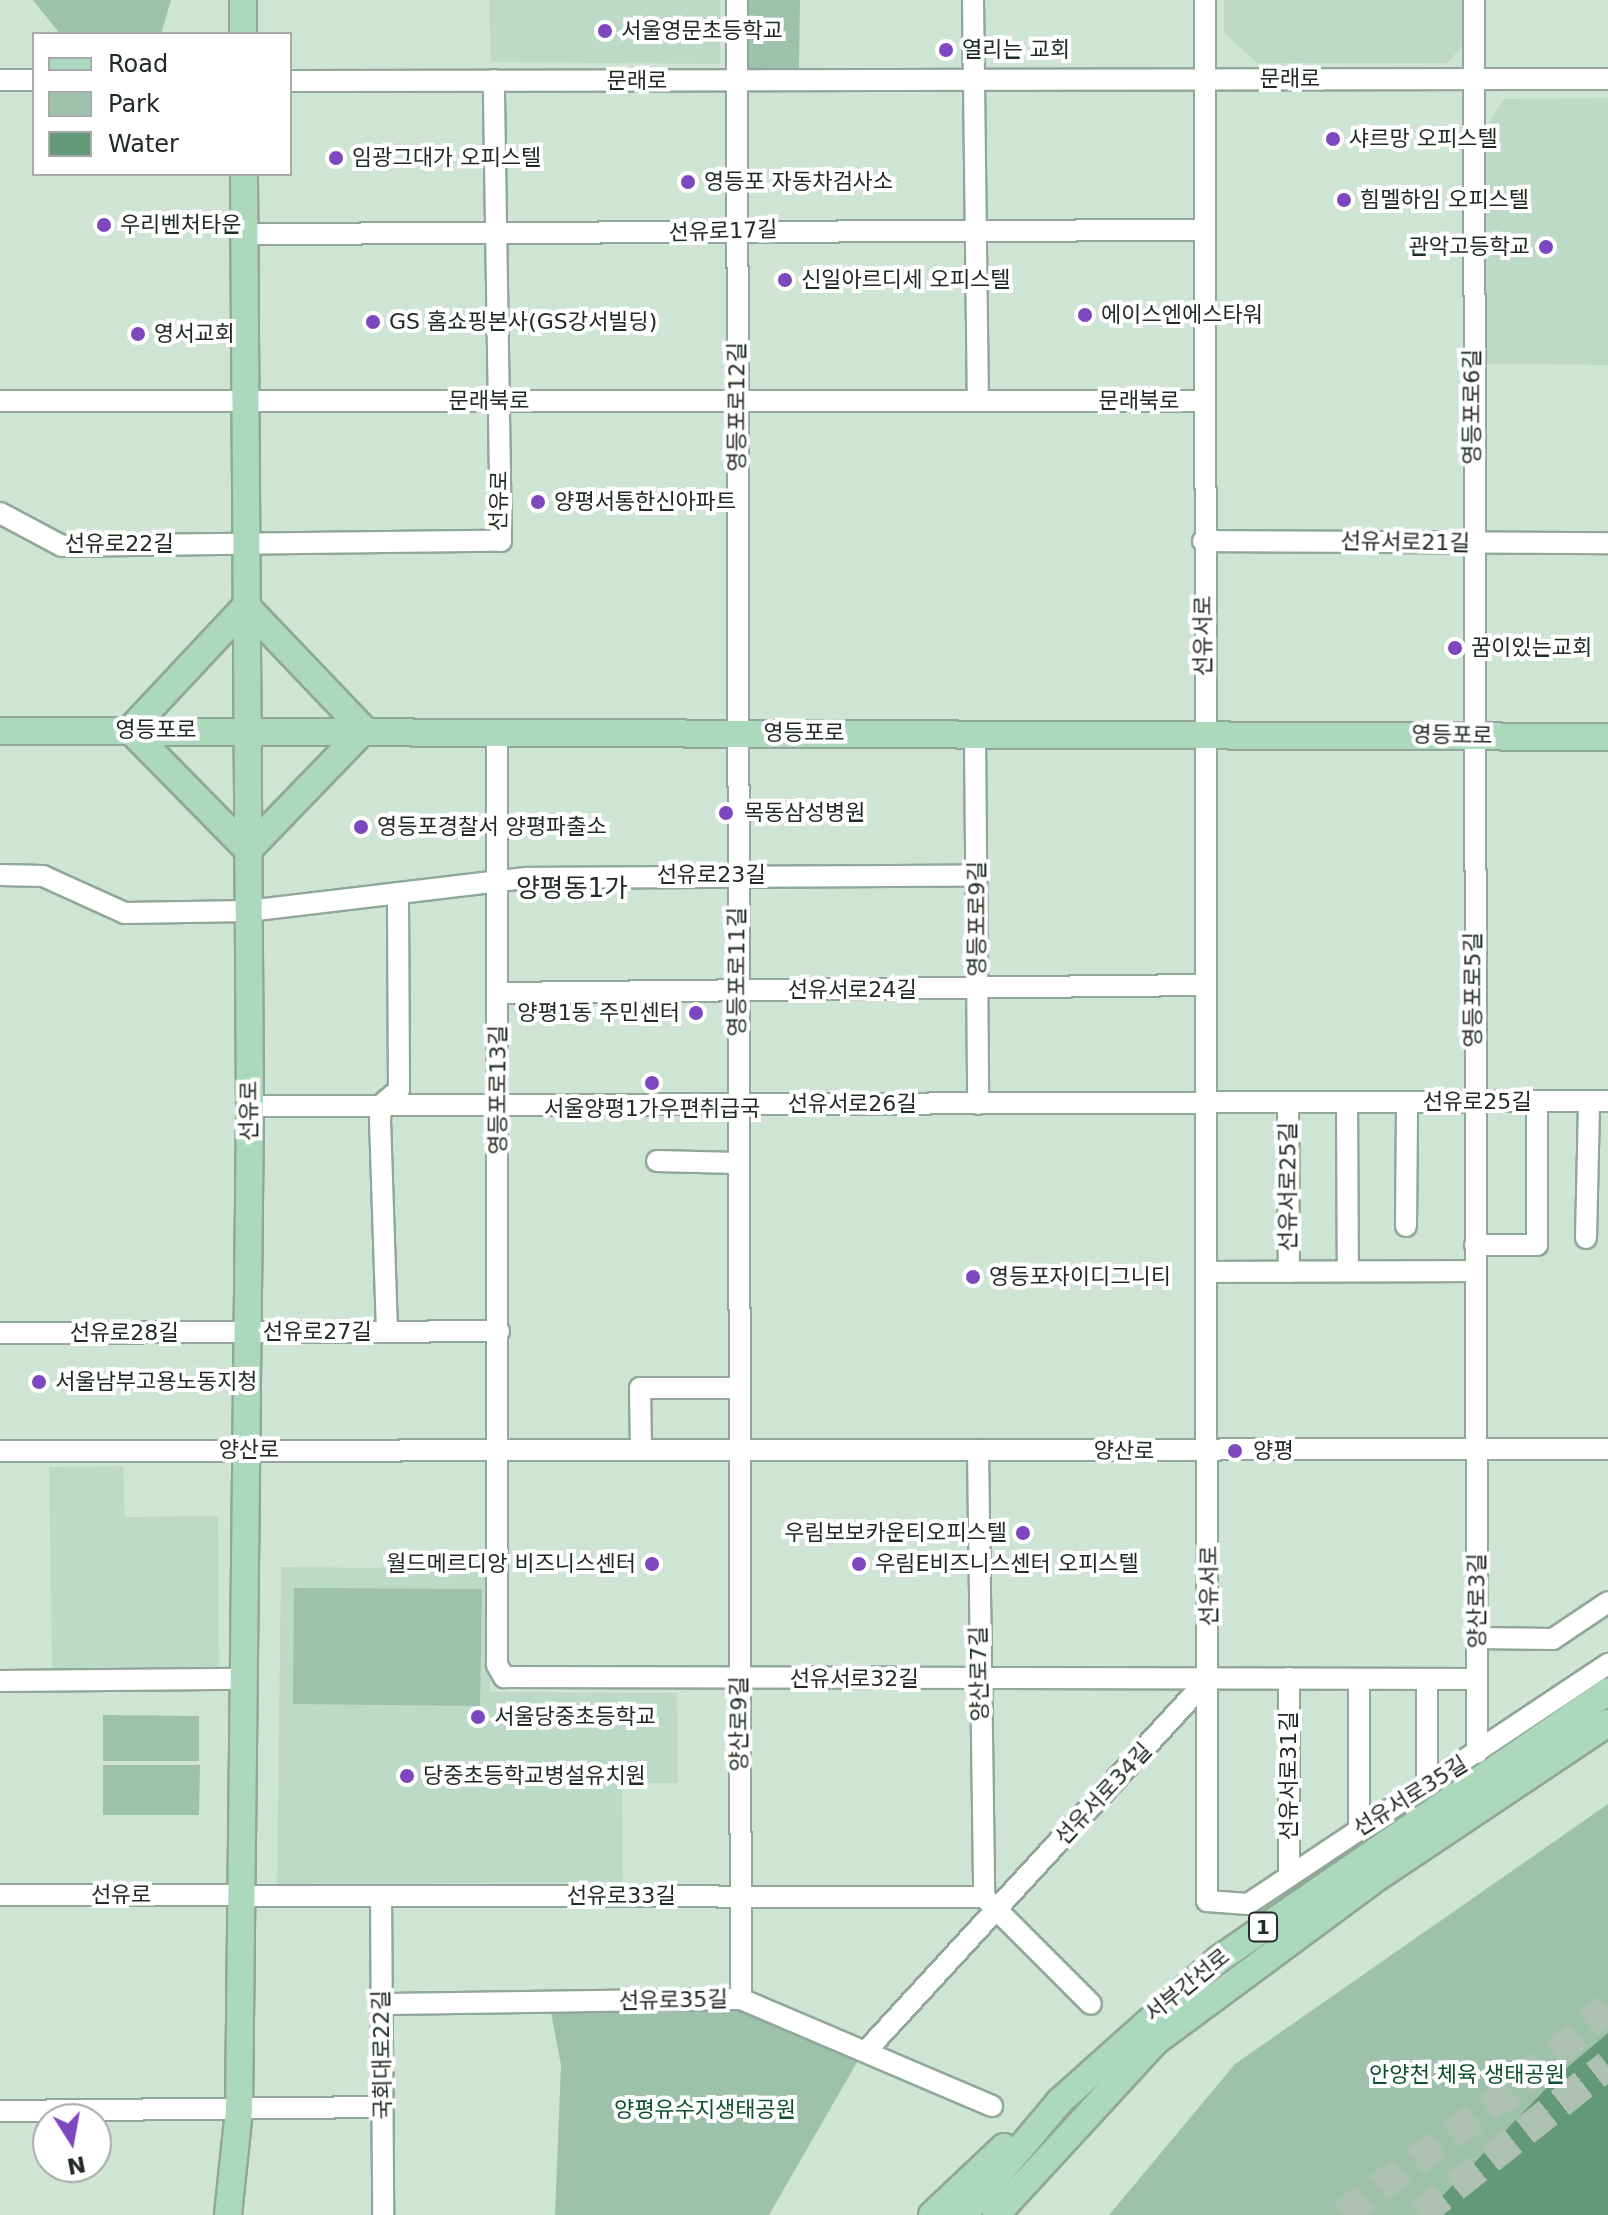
<!DOCTYPE html>
<meta charset="utf-8">
<style>
body{margin:0}
#map{position:relative;width:1608px;height:2215px;overflow:hidden;background:#cee5d6;font-family:"DejaVu Sans","Noto Sans KR",sans-serif}
div>[style]{position:absolute}
.built>*{inset:0;background:#bddac8}
.green>*{inset:0;background:#9dc1aa}
.water>*{inset:0;background:#639978}
.highway-tunnel>*{height:30px;margin-top:-15px;transform-origin:0;background:repeating-linear-gradient(90deg,#acc0b3 0 30px,transparent 0 45px)}
.roads{filter:drop-shadow(2px 0 #91a799) drop-shadow(-2px 0 #91a799) drop-shadow(0 2px #91a799) drop-shadow(0 -2px #91a799)}
.minor>*{height:20px;margin:-10px;padding:0 10px;transform-origin:10px;border-radius:10px;background:#fff}
.major>*{height:26px;margin:-13px;padding:0 13px;transform-origin:13px;border-radius:13px;background:#acd9be}
.dots>*{width:22px;height:22px;translate:-50% -50%;box-sizing:border-box;border:4px solid #fff;border-radius:50%}
span{translate:-50% -50%;white-space:nowrap;text-align:center;line-height:1.15;-webkit-text-stroke:8px #fff;paint-order:stroke}
.shield-label span{padding:2px 6px;background:#fff;border:2px solid;border-radius:6px;-webkit-text-stroke-width:0}
.shield-label{font-size:20px;color:#222a25;font-weight:700}
.poi-label{font-size:22px;color:#222a25}
.left{translate:0 -50%;text-align:left}
.right{translate:-100% -50%;text-align:right}
.street-label{font-size:22px;color:#222a25}
.park-label{font-size:22px;color:#0d5030}
.quarter-label{font-size:26px;color:#222a25}
.legend{position:absolute;left:32px;top:32px;width:260px;height:144px;box-sizing:border-box;background:#fff;border:2px solid #a7aaa8;margin:0;padding:10px 14px;list-style:none;font-size:24px;color:#222a25}
.legend li{display:flex;align-items:center;gap:16px;height:40px}
.legend b{width:40px;border:2px solid #a7aaa8}
.north{position:absolute;left:32px;top:2103px;width:80px;height:80px;box-sizing:border-box;background:#fff;border:2px solid #a7aaa8;border-radius:50%;rotate:169deg;font-size:22px;font-weight:700;line-height:32px;text-align:center;color:#222a25}
.north::after{content:'';display:block;margin:auto;width:28px;height:36px;background:#7d47bf;clip-path:polygon(50% 0,100% 100%,50% 72%,0 100%)}
</style>
<div id="map">
<div class="built">
<div style="clip-path:polygon(489px 0,720px 0,720px 64px,491px 62px)"></div>
<div style="clip-path:polygon(1224px 0,1462px 0,1462px 46px,1448px 63px,1257px 63px,1224px 33px)"></div>
<div style="clip-path:polygon(1608px 98px,1608px 365px,1485px 364px,1485px 129px,1504px 99px)"></div>
<div style="clip-path:polygon(123px 1466px,125px 1517px,218px 1516px,219px 1668px,52px 1669px,49px 1467px)"></div>
<div style="clip-path:polygon(281px 1567px,490px 1569px,490px 1692px,677px 1693px,678px 1783px,622px 1783px,623px 1882px,277px 1884px)"></div>
</div>
<div class="green">
<div style="clip-path:polygon(33px 0,171px 0,161px 34px,60px 34px)"></div>
<div style="clip-path:polygon(744px 0,800px 0,799px 68px,743px 68px)"></div>
<div style="clip-path:polygon(294px 1588px,482px 1589px,480px 1706px,293px 1704px)"></div>
<div style="clip-path:polygon(103px 1715px,199px 1716px,199px 1761px,103px 1761px)"></div>
<div style="clip-path:polygon(103px 1765px,200px 1765px,199px 1815px,103px 1815px)"></div>
<div style="clip-path:polygon(1608px 1804px,1608px 2215px,1109px 2215px,1235px 2064px)"></div>
<div style="clip-path:polygon(741px 2006px,860px 2057px,769px 2215px,555px 2215px,561px 2065px,550px 2007px)"></div>
</div>
<div class="water">
<div style="clip-path:polygon(1608px 2033px,1608px 2215px,1424px 2215px,1563px 2071px)"></div>
</div>
<div class="highway-tunnel">
<div style="left:1342px;top:2215px;width:222px;rotate:-36.2deg"></div>
<div style="left:1521px;top:2084px;width:116px;rotate:-41.5deg"></div>
<div style="left:1419px;top:2215px;width:241px;rotate:-38.4deg"></div>
</div>
<div class="roads">
<div class="minor">
<div style="left:737px;top:0;width:1999px;rotate:89.89deg"></div>
<div style="left:973px;top:0;width:400px;rotate:89.3deg"></div>
<div style="left:1205px;top:0;width:1901px;rotate:89.94deg"></div>
<div style="left:1207px;top:1901px;width:41px;rotate:4.2deg"></div>
<div style="left:1248px;top:1904px;width:433px;rotate:-33.7deg"></div>
<div style="left:1474px;top:0;width:1753px;rotate:89.9deg"></div>
<div style="left:0;top:80px;width:34px"></div>
<div style="left:290px;top:81px;width:1318px;rotate:-0.09deg"></div>
<div style="left:244px;top:234px;width:960px;rotate:-0.24deg"></div>
<div style="left:0;top:401px;width:1203px"></div>
<div style="left:0;top:513px;width:70px;rotate:28deg"></div>
<div style="left:62px;top:546px;width:439px;rotate:-0.7deg"></div>
<div style="left:501px;top:541px;width:461px;rotate:-90.9deg"></div>
<div style="left:1203px;top:541px;width:405px;rotate:0.3deg"></div>
<div style="left:497px;top:731px;width:934px;rotate:90deg"></div>
<div style="left:497px;top:1665px;width:14px;rotate:60deg"></div>
<div style="left:504px;top:1677px;width:973px;rotate:0.12deg"></div>
<div style="left:975px;top:734px;width:370px;rotate:89.5deg"></div>
<div style="left:0;top:875px;width:43px;rotate:1.3deg"></div>
<div style="left:43px;top:876px;width:90px;rotate:24.3deg"></div>
<div style="left:125px;top:913px;width:123px;rotate:-0.9deg"></div>
<div style="left:248px;top:911px;width:280px;rotate:-6.8deg"></div>
<div style="left:526px;top:878px;width:450px;rotate:-0.3deg"></div>
<div style="left:498px;top:993px;width:707px;rotate:-0.65deg"></div>
<div style="left:1288px;top:1102px;width:170px;rotate:89.7deg"></div>
<div style="left:1347px;top:1102px;width:169px;rotate:89.7deg"></div>
<div style="left:250px;top:1106px;width:1358px;rotate:-0.21deg"></div>
<div style="left:657px;top:1161px;width:80px;rotate:1.4deg"></div>
<div style="left:1406px;top:1226px;width:124px;rotate:-89.5deg"></div>
<div style="left:1586px;top:1238px;width:137px;rotate:-88.7deg"></div>
<div style="left:1475px;top:1245px;width:62px"></div>
<div style="left:1537px;top:1245px;width:144px;rotate:-90deg"></div>
<div style="left:1207px;top:1272px;width:268px;rotate:-0.2deg"></div>
<div style="left:387px;top:1331px;width:210px;rotate:-91.9deg"></div>
<div style="left:380px;top:1121px;width:16px;rotate:-86deg"></div>
<div style="left:381px;top:1105px;width:23px;rotate:-40deg"></div>
<div style="left:399px;top:1090px;width:197px;rotate:-90.3deg"></div>
<div style="left:0;top:1333px;width:499px;rotate:-0.2deg"></div>
<div style="left:641px;top:1450px;width:62px;rotate:-90.9deg"></div>
<div style="left:640px;top:1388px;width:98px"></div>
<div style="left:978px;top:1450px;width:447px;rotate:89.2deg"></div>
<div style="left:0;top:1451px;width:1608px;rotate:-0.07deg"></div>
<div style="left:1477px;top:1638px;width:76px;rotate:0.8deg"></div>
<div style="left:1553px;top:1639px;width:66px;rotate:-33.9deg"></div>
<div style="left:0;top:1681px;width:244px;rotate:-0.5deg"></div>
<div style="left:1427px;top:1784px;width:105px;rotate:-90deg"></div>
<div style="left:1359px;top:1828px;width:149px;rotate:-90deg"></div>
<div style="left:1289px;top:1873px;width:195px;rotate:-90deg"></div>
<div style="left:0;top:1895px;width:984px;rotate:0.12deg"></div>
<div style="left:984px;top:1897px;width:151px;rotate:45deg"></div>
<div style="left:381px;top:1896px;width:319px;rotate:89.6deg"></div>
<div style="left:381px;top:2004px;width:360px;rotate:-0.8deg"></div>
<div style="left:741px;top:1999px;width:273px;rotate:23.1deg"></div>
<div style="left:867px;top:2050px;width:505px;rotate:-47.41deg"></div>
<div style="left:0;top:2111px;width:382px;rotate:-0.6deg"></div>
</div>
<div class="major">
<div style="left:243px;top:34px;width:34px;rotate:-90deg"></div>
<div style="left:246px;top:606px;width:171px;rotate:46.4deg"></div>
<div style="left:364px;top:730px;width:167px;rotate:134deg"></div>
<div style="left:248px;top:850px;width:168px;rotate:-134.5deg"></div>
<div style="left:130px;top:730px;width:170px;rotate:-46.9deg"></div>
<div style="left:0;top:731px;width:1608px;rotate:0.21deg"></div>
<div style="left:228px;top:2215px;width:105px;rotate:-84deg"></div>
<div style="left:239px;top:2111px;width:1005px;rotate:-89.37deg"></div>
<div style="left:250px;top:1106px;width:932px;rotate:-90.37deg"></div>
<div style="left:932px;top:2215px;width:99px;rotate:-43.4deg"></div>
<div style="left:964px;top:2215px;width:148px;rotate:-49.9deg"></div>
<div style="left:1059px;top:2102px;width:215px;rotate:-41.8deg"></div>
<div style="left:1219px;top:1959px;width:472px;rotate:-34.5deg"></div>
<div style="left:996px;top:2215px;width:236px;rotate:-47.4deg"></div>
<div style="left:1156px;top:2041px;width:269px;rotate:-36.5deg"></div>
<div style="left:1372px;top:1881px;width:284px;rotate:-33.8deg"></div>
</div>
</div>
<div class="dots">
<div style="left:605px;top:31px;background:#7d47bf"></div>
<div style="left:946px;top:50px;background:#7d47bf"></div>
<div style="left:1333px;top:139px;background:#7d47bf"></div>
<div style="left:336px;top:158px;background:#7d47bf"></div>
<div style="left:688px;top:182px;background:#7d47bf"></div>
<div style="left:1344px;top:200px;background:#7d47bf"></div>
<div style="left:104px;top:225px;background:#7d47bf"></div>
<div style="left:1546px;top:247px;background:#7d47bf"></div>
<div style="left:785px;top:280px;background:#7d47bf"></div>
<div style="left:1085px;top:315px;background:#7d47bf"></div>
<div style="left:373px;top:322px;background:#7d47bf"></div>
<div style="left:138px;top:334px;background:#7d47bf"></div>
<div style="left:538px;top:502px;background:#7d47bf"></div>
<div style="left:1455px;top:648px;background:#7d47bf"></div>
<div style="left:726px;top:813px;background:#7d47bf"></div>
<div style="left:361px;top:827px;background:#7d47bf"></div>
<div style="left:696px;top:1013px;background:#7d47bf"></div>
<div style="left:652px;top:1083px;background:#7d47bf"></div>
<div style="left:973px;top:1277px;background:#7d47bf"></div>
<div style="left:39px;top:1382px;background:#7d47bf"></div>
<div style="left:1235px;top:1451px;background:#7d47bf"></div>
<div style="left:1023px;top:1533px;background:#7d47bf"></div>
<div style="left:652px;top:1564px;background:#7d47bf"></div>
<div style="left:859px;top:1564px;background:#7d47bf"></div>
<div style="left:478px;top:1717px;background:#7d47bf"></div>
<div style="left:407px;top:1776px;background:#7d47bf"></div>
</div>
<div class="shield-label">
<span style="left:1263px;top:1927px">1</span>
</div>
<div class="poi-label">
<span class="left" style="left:621px;top:31px">서울영문초등학교</span>
<span class="left" style="left:962px;top:50px">열리는 교회</span>
<span class="left" style="left:1349px;top:139px">샤르망 오피스텔</span>
<span class="left" style="left:352px;top:158px">임광그대가 오피스텔</span>
<span class="left" style="left:704px;top:182px">영등포 자동차검사소</span>
<span class="left" style="left:1360px;top:200px">힘멜하임 오피스텔</span>
<span class="left" style="left:120px;top:225px">우리벤처타운</span>
<span class="right" style="left:1530px;top:247px">관악고등학교</span>
<span class="left" style="left:801px;top:280px">신일아르디세 오피스텔</span>
<span class="left" style="left:1101px;top:315px">에이스엔에스타워</span>
<span class="left" style="left:389px;top:322px">GS 홈쇼핑본사(GS강서빌딩)</span>
<span class="left" style="left:154px;top:334px">영서교회</span>
<span class="left" style="left:554px;top:502px">양평서통한신아파트</span>
<span class="left" style="left:1471px;top:648px">꿈이있는교회</span>
<span class="left" style="left:744px;top:813px">목동삼성병원</span>
<span class="left" style="left:377px;top:827px">영등포경찰서 양평파출소</span>
<span class="right" style="left:680px;top:1013px">양평1동 주민센터</span>
<span style="left:652px;top:1109px">서울양평1가우편취급국</span>
<span class="left" style="left:989px;top:1277px">영등포자이디그니티</span>
<span class="left" style="left:55px;top:1382px">서울남부고용노동지청</span>
<span class="left" style="left:1253px;top:1451px">양평</span>
<span class="right" style="left:1007px;top:1533px">우림보보카운티오피스텔</span>
<span class="right" style="left:636px;top:1564px">월드메르디앙 비즈니스센터</span>
<span class="left" style="left:875px;top:1564px">우림E비즈니스센터 오피스텔</span>
<span class="left" style="left:494px;top:1717px">서울당중초등학교</span>
<span class="left" style="left:423px;top:1776px">당중초등학교병설유치원</span>
</div>
<div class="street-label">
<span style="left:1290px;top:79px">문래로</span>
<span style="left:637px;top:81px">문래로</span>
<span style="left:723px;top:231px;rotate:-2deg">선유로17길</span>
<span style="left:489px;top:401px">문래북로</span>
<span style="left:1139px;top:401px">문래북로</span>
<span style="left:737px;top:407px;rotate:-90deg">영등포로12길</span>
<span style="left:1472px;top:407px;rotate:-90deg">영등포로6길</span>
<span style="left:499px;top:501px;rotate:-89deg">선유로</span>
<span style="left:1405px;top:542px;rotate:1deg">선유서로21길</span>
<span style="left:119px;top:544px">선유로22길</span>
<span style="left:1203px;top:636px;rotate:-90deg">선유서로</span>
<span style="left:156px;top:730px">영등포로</span>
<span style="left:804px;top:733px">영등포로</span>
<span style="left:1452px;top:735px;rotate:1deg">영등포로</span>
<span style="left:711px;top:875px">선유로23길</span>
<span style="left:977px;top:919px;rotate:-90deg">영등포로9길</span>
<span style="left:737px;top:972px;rotate:-90deg">영등포로11길</span>
<span style="left:852px;top:990px">선유서로24길</span>
<span style="left:1473px;top:990px;rotate:-90deg">영등포로5길</span>
<span style="left:498px;top:1090px;rotate:-90deg">영등포로13길</span>
<span style="left:1477px;top:1102px">선유로25길</span>
<span style="left:852px;top:1104px">선유서로26길</span>
<span style="left:249px;top:1111px;rotate:-90deg">선유로</span>
<span style="left:1288px;top:1187px;rotate:-90deg">선유서로25길</span>
<span style="left:317px;top:1332px">선유로27길</span>
<span style="left:124px;top:1333px">선유로28길</span>
<span style="left:249px;top:1450px">양산로</span>
<span style="left:1124px;top:1451px;rotate:1deg">양산로</span>
<span style="left:1209px;top:1586px;rotate:-90deg">선유서로</span>
<span style="left:1477px;top:1601px;rotate:-90deg">양산로3길</span>
<span style="left:979px;top:1674px;rotate:-91deg">양산로7길</span>
<span style="left:854px;top:1679px">선유서로32길</span>
<span style="left:739px;top:1724px;rotate:-90deg">양산로9길</span>
<span style="left:1289px;top:1776px;rotate:-90deg">선유서로31길</span>
<span style="left:1103px;top:1794px;rotate:-47deg">선유서로34길</span>
<span style="left:1410px;top:1796px;rotate:-32deg">선유서로35길</span>
<span style="left:121px;top:1895px">선유로</span>
<span style="left:621px;top:1896px">선유로33길</span>
<span style="left:1187px;top:1985px;rotate:-39deg">서부간선로</span>
<span style="left:673px;top:2000px;rotate:-1deg">선유로35길</span>
<span style="left:382px;top:2055px;rotate:-91deg">국회대로22길</span>
</div>
<div class="park-label">
<span style="left:1467px;top:2075px">안양천 체육 생태공원</span>
<span style="left:705px;top:2110px">양평유수지생태공원</span>
</div>
<div class="quarter-label">
<span style="left:572px;top:889px">양평동1가</span>
</div>
<ul class="legend">
<li><b style="height:10px;background:#acd9be"></b>Road</li>
<li><b style="height:22px;background:#9dc1aa"></b>Park</li>
<li><b style="height:22px;background:#639978"></b>Water</li>
</ul>
<div class="north">N</div>
</div>
